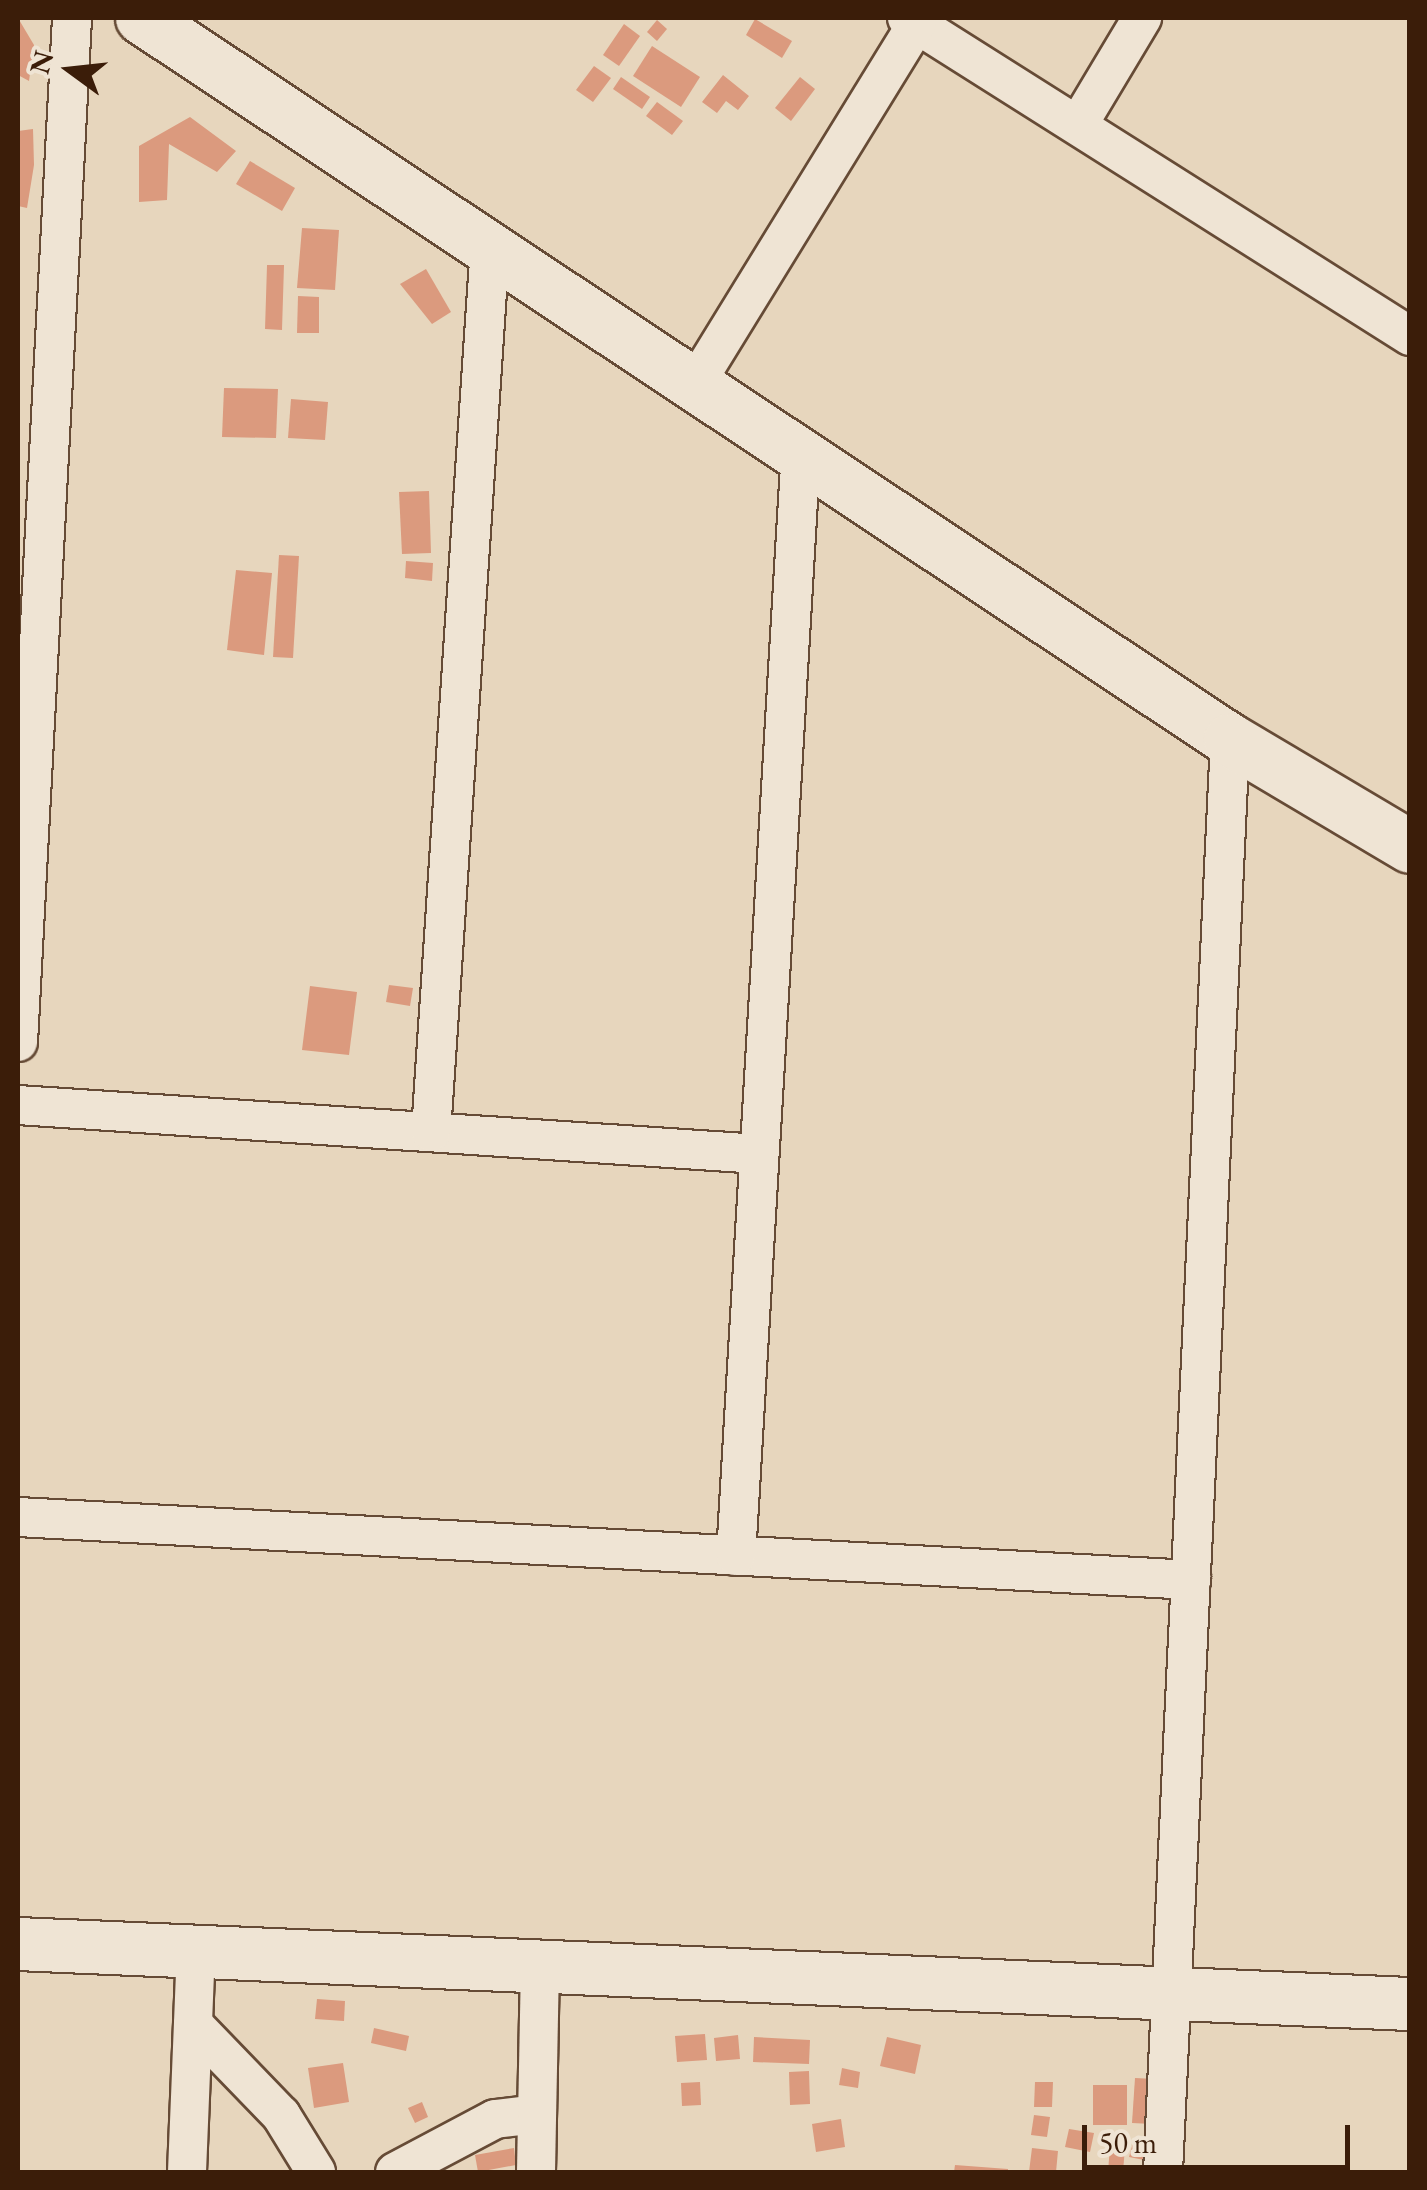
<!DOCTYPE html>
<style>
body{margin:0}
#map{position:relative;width:1427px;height:2190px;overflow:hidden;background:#e7d6bd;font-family:"EB Garamond",serif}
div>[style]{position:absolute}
.building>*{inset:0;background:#db9a7e}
.roads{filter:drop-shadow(2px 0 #664b36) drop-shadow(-2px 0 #664b36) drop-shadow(0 2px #664b36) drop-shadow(0 -2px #664b36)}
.street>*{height:38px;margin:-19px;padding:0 19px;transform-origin:19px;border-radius:19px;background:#efe4d4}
.secondary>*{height:52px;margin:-26px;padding:0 26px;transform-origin:26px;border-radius:26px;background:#efe4d4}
span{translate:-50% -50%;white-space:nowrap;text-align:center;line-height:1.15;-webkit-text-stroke:8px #efe4d4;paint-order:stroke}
.frame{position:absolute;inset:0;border:20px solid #3b1d09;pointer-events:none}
.north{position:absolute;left:20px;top:20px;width:100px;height:100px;-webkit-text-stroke:8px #efe4d4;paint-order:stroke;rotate:285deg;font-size:28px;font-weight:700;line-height:40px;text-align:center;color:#3b1d09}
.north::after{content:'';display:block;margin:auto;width:35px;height:45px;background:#3b1d09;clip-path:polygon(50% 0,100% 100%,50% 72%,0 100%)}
.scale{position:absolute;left:1082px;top:2125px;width:268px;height:45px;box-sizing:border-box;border:5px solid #3b1d09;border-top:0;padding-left:12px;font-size:30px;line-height:35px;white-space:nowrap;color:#3b1d09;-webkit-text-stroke:8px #efe4d4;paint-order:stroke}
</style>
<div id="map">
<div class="building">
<div style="clip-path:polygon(18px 18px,34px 45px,29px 81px,18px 75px)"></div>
<div style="clip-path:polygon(755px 19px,792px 41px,782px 58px,746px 35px)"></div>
<div style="clip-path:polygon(657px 20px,667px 29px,657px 41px,647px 32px)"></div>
<div style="clip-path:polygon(624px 24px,640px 36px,619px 66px,603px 55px)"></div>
<div style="clip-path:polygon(652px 46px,700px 77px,681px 107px,633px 76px)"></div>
<div style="clip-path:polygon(594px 66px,611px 78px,593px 102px,576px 90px)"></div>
<div style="clip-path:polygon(723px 75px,749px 96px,738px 110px,726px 101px,717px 113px,702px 102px)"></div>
<div style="clip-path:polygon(621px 77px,650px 97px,642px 109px,613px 89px)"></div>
<div style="clip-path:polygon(800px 77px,815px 89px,791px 121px,775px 108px)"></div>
<div style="clip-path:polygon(657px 102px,683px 121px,672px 135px,646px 116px)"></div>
<div style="clip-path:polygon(190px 117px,236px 151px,217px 172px,169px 144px,167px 200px,139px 202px,139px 146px)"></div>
<div style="clip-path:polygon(33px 129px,34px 165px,27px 208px,18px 206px,18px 131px)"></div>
<div style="clip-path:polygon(250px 161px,295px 188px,282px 211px,236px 184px)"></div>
<div style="clip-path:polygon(302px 228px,339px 230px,335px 290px,297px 288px)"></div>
<div style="clip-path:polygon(267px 265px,284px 265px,282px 330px,265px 329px)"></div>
<div style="clip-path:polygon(426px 269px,451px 312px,432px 324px,400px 284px)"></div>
<div style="clip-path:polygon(298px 296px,319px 297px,319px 333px,297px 333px)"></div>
<div style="clip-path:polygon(224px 388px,278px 389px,276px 438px,222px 437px)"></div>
<div style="clip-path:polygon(291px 399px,328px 402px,325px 440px,288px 438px)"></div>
<div style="clip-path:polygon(429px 491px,431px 553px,402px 554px,399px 492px)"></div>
<div style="clip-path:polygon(279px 555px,299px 556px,293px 658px,273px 657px)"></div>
<div style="clip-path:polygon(406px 561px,433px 563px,432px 581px,405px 578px)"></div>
<div style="clip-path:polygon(236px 570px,272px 573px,264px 655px,227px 650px)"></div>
<div style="clip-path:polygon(389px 985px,413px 988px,410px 1006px,386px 1002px)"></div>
<div style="clip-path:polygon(310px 986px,357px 992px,349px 1055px,302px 1050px)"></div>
<div style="clip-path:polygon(317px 1999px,345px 2001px,344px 2021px,315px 2019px)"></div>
<div style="clip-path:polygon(374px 2028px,409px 2036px,406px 2051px,371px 2043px)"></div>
<div style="clip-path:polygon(705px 2034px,707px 2060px,677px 2062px,675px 2036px)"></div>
<div style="clip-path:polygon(738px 2035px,740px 2059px,716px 2061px,714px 2038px)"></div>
<div style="clip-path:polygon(754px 2037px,810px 2040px,809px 2064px,753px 2062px)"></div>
<div style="clip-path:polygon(887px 2037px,921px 2045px,915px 2074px,880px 2066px)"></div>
<div style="clip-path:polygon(343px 2063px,349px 2102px,314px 2108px,308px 2068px)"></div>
<div style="clip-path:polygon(842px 2068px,860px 2072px,858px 2088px,839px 2085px)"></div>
<div style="clip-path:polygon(809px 2071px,810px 2104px,790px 2105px,789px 2072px)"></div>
<div style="clip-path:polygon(1135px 2078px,1155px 2079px,1152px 2124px,1132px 2123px)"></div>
<div style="clip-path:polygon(700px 2082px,701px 2105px,682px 2106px,681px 2083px)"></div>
<div style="clip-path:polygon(1035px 2082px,1053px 2082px,1052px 2107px,1034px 2107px)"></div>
<div style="clip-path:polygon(1093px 2085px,1127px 2085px,1127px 2125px,1093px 2125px)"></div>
<div style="clip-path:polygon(422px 2102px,428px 2117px,415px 2123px,408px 2108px)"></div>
<div style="clip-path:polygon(1034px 2115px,1050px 2117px,1047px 2137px,1031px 2135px)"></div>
<div style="clip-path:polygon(841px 2119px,845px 2147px,816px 2152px,812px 2124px)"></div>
<div style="clip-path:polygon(1069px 2129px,1094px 2133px,1090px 2152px,1065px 2147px)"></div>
<div style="clip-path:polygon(1133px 2143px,1151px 2147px,1149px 2161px,1129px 2157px)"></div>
<div style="clip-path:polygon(1110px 2146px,1125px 2147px,1123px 2172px,1108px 2172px)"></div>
<div style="clip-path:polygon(514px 2148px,516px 2165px,478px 2172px,475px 2155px)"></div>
<div style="clip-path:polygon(1032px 2148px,1058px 2151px,1056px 2172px,1029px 2172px)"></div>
<div style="clip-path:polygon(955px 2165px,1008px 2169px,1008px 2172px,954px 2172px)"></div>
</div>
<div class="roads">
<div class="street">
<div style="left:907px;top:18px;width:595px;rotate:32.3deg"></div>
<div style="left:1078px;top:125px;width:125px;rotate:-59.1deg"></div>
<div style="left:697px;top:381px;width:419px;rotate:-58.4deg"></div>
<div style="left:18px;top:1042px;width:1025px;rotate:-86.98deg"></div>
<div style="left:18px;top:1105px;width:743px;rotate:3.78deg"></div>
<div style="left:431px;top:1132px;width:889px;rotate:-86.19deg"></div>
<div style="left:18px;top:1517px;width:1175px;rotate:3.07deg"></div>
<div style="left:736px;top:1556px;width:1110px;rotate:-86.64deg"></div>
<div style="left:193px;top:2024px;width:127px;rotate:46deg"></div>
<div style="left:281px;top:2115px;width:67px;rotate:58.4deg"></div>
<div style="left:187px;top:2172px;width:224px;rotate:-87.7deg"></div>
<div style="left:395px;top:2172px;width:113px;rotate:-27.9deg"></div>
<div style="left:495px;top:2119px;width:42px;rotate:-6.8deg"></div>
<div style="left:536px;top:2172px;width:208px;rotate:-88.9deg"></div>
<div style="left:1163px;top:2172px;width:1434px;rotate:-87.32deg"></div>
</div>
<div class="secondary">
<div style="left:142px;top:18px;width:1306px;rotate:33.57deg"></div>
<div style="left:1230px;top:740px;width:209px;rotate:30.7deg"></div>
<div style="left:18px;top:1944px;width:1393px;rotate:2.47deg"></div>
</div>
</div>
<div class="frame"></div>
<div class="north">N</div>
<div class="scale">50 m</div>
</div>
